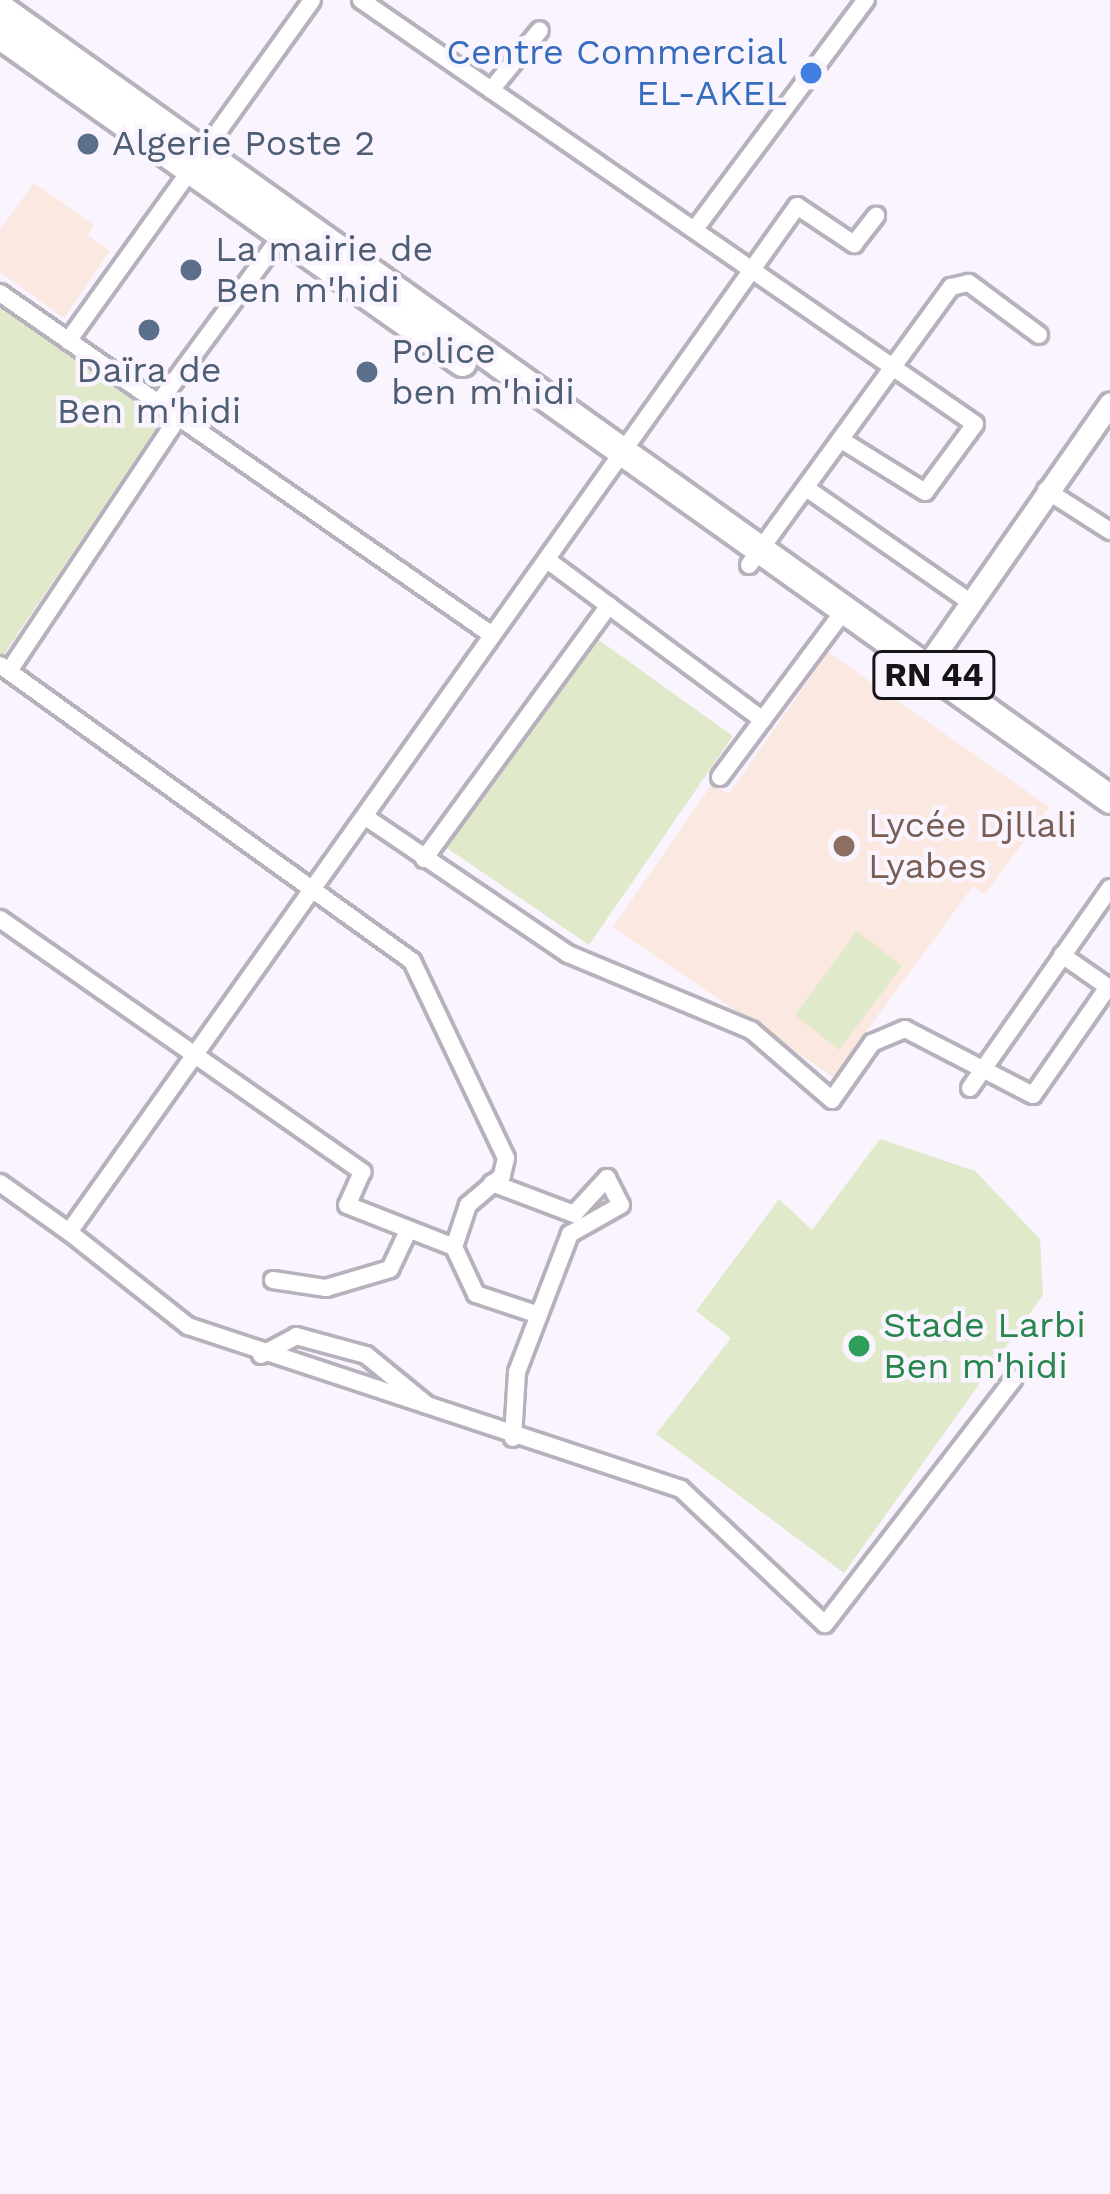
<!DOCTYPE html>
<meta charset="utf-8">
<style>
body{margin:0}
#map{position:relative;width:1110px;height:2194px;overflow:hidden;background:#f9f4fe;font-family:"Work Sans",sans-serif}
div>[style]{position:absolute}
.education>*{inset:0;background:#fbe8e0}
.green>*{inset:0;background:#e0eacb}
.roads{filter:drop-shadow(3px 0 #b7b1bd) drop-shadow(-3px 0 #b7b1bd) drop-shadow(0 3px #b7b1bd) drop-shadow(0 -3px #b7b1bd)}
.minor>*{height:16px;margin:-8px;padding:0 8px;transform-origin:8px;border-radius:8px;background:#fff}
.tertiary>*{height:21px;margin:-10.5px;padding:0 10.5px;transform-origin:10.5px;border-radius:10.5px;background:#fff}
.primary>*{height:27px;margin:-13.5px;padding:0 13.5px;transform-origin:13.5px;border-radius:13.5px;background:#fff}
.dots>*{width:33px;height:33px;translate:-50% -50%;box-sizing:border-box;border:6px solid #f9f4fe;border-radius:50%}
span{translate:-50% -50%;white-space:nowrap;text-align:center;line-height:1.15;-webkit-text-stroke:9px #f9f4fe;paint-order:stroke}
.shield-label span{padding:3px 9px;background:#f9f4fe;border:3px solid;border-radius:9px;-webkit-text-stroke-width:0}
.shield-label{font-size:33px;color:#161418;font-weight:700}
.shop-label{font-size:36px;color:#366cbe}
.right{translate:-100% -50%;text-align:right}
.service-label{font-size:36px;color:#4e5e75}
.left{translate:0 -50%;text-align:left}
.education-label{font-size:36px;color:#785e54}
.leisure-label{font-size:36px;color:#27864d}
</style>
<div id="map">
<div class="education">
<div style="clip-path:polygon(34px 183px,94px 225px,88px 235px,110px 251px,64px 318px,0 272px,0 230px)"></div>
<div style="clip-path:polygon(828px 652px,1049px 807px,985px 894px,973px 886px,833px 1077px,613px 927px,712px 784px,729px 794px)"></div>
</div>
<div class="green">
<div style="clip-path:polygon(0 299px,164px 417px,3px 656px,0 654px)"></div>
<div style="clip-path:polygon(592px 635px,733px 736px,589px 945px,444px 846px)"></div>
<div style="clip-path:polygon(857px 931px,902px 966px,839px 1050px,795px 1015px)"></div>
<div style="clip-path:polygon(880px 1139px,975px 1171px,1040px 1239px,1043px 1295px,844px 1573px,656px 1434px,731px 1338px,696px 1311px,779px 1199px,812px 1230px)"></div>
</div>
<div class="roads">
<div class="minor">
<div style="left:361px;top:0;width:746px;rotate:34.63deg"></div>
<div style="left:975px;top:424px;width:84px;rotate:126.3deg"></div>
<div style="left:925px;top:492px;width:97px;rotate:-148.1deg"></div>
<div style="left:491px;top:90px;width:77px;rotate:-50.8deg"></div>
<div style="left:695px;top:229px;width:286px;rotate:-53.3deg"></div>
<div style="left:0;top:293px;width:599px;rotate:34.8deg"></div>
<div style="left:68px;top:341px;width:419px;rotate:-54.4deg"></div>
<div style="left:157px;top:405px;width:211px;rotate:-53.7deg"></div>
<div style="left:806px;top:488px;width:195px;rotate:34.8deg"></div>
<div style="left:1046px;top:490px;width:76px;rotate:32.6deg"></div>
<div style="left:550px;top:562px;width:265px;rotate:36.6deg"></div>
<div style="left:749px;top:565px;width:344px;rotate:-54deg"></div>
<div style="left:951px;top:287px;width:18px;rotate:-13deg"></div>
<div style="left:969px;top:283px;width:87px;rotate:36.6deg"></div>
<div style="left:0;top:665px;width:507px;rotate:35.7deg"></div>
<div style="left:412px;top:961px;width:218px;rotate:64.5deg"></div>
<div style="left:506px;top:1158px;width:18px;rotate:103deg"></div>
<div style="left:502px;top:1176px;width:45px;rotate:139.5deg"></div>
<div style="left:468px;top:1205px;width:44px;rotate:108.4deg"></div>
<div style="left:454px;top:1247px;width:52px;rotate:64.9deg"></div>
<div style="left:476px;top:1294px;width:66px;rotate:18.4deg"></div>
<div style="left:9px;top:671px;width:303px;rotate:-56.3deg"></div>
<div style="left:720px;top:777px;width:206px;rotate:-53.3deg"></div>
<div style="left:367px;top:818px;width:243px;rotate:34.1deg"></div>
<div style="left:568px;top:954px;width:198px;rotate:22.6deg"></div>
<div style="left:751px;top:1030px;width:107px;rotate:40.8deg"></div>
<div style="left:832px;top:1100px;width:70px;rotate:-54.9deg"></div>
<div style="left:872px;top:1043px;width:36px;rotate:-23deg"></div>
<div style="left:905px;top:1029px;width:144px;rotate:27.3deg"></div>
<div style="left:1033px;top:1095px;width:131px;rotate:-55.2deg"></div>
<div style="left:1108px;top:987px;width:56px;rotate:-145.2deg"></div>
<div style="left:424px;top:859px;width:314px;rotate:-53.9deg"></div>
<div style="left:0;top:919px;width:442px;rotate:34.9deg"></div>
<div style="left:362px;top:1172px;width:36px;rotate:114deg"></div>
<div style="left:347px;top:1205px;width:115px;rotate:21.4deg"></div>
<div style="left:970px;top:1088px;width:244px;rotate:-55deg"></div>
<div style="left:0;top:1183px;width:85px;rotate:35.4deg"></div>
<div style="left:69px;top:1232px;width:1258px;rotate:-54.64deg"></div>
<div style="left:797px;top:206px;width:69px;rotate:33.7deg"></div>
<div style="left:854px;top:244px;width:36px;rotate:-52deg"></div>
<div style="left:492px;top:1183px;width:88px;rotate:20.7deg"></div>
<div style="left:574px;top:1214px;width:49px;rotate:-47.5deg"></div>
<div style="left:607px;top:1178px;width:30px;rotate:63deg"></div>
<div style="left:621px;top:1205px;width:59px;rotate:150.4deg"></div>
<div style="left:570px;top:1234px;width:148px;rotate:111deg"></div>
<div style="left:517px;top:1372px;width:66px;rotate:93.5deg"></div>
<div style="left:69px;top:1232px;width:152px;rotate:38.3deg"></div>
<div style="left:188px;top:1326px;width:519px;rotate:18.3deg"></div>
<div style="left:681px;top:1489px;width:197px;rotate:43.2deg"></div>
<div style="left:825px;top:1624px;width:309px;rotate:-52.4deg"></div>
<div style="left:273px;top:1280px;width:54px;rotate:8.6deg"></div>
<div style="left:326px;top:1288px;width:67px;rotate:-16.5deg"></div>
<div style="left:390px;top:1269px;width:44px;rotate:-64.6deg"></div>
<div style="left:261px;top:1355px;width:40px;rotate:-28deg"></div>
<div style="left:296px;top:1336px;width:73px;rotate:15.2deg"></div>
<div style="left:366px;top:1355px;width:79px;rotate:39.3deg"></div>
</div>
<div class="tertiary">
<div style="left:915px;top:683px;width:341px;rotate:-55.1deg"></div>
</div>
<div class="primary">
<div style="left:0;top:8px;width:1363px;rotate:35.47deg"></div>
<div style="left:0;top:35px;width:566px;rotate:35.29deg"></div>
</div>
</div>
<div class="dots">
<div style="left:811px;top:73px;background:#3f7fe0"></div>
<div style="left:88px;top:144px;background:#5c6f8a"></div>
<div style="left:191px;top:270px;background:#5c6f8a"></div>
<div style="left:149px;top:330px;background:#5c6f8a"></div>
<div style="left:367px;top:372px;background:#5c6f8a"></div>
<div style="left:844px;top:846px;background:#8d6e63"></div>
<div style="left:859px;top:1346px;background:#2e9e5b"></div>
</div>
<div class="shield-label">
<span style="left:934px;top:675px">RN 44</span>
</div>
<div class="shop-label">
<span class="right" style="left:787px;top:73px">Centre Commercial<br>EL-AKEL</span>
</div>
<div class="service-label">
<span class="left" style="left:112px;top:144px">Algerie Poste 2</span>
<span class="left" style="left:215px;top:270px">La mairie de<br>Ben m'hidi</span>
<span class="left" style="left:391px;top:372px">Police<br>ben m'hidi</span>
<span style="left:149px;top:391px">Daïra de<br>Ben m'hidi</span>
</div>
<div class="education-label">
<span class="left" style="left:868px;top:846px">Lycée Djllali<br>Lyabes</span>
</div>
<div class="leisure-label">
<span class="left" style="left:883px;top:1346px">Stade Larbi<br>Ben m'hidi</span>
</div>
</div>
